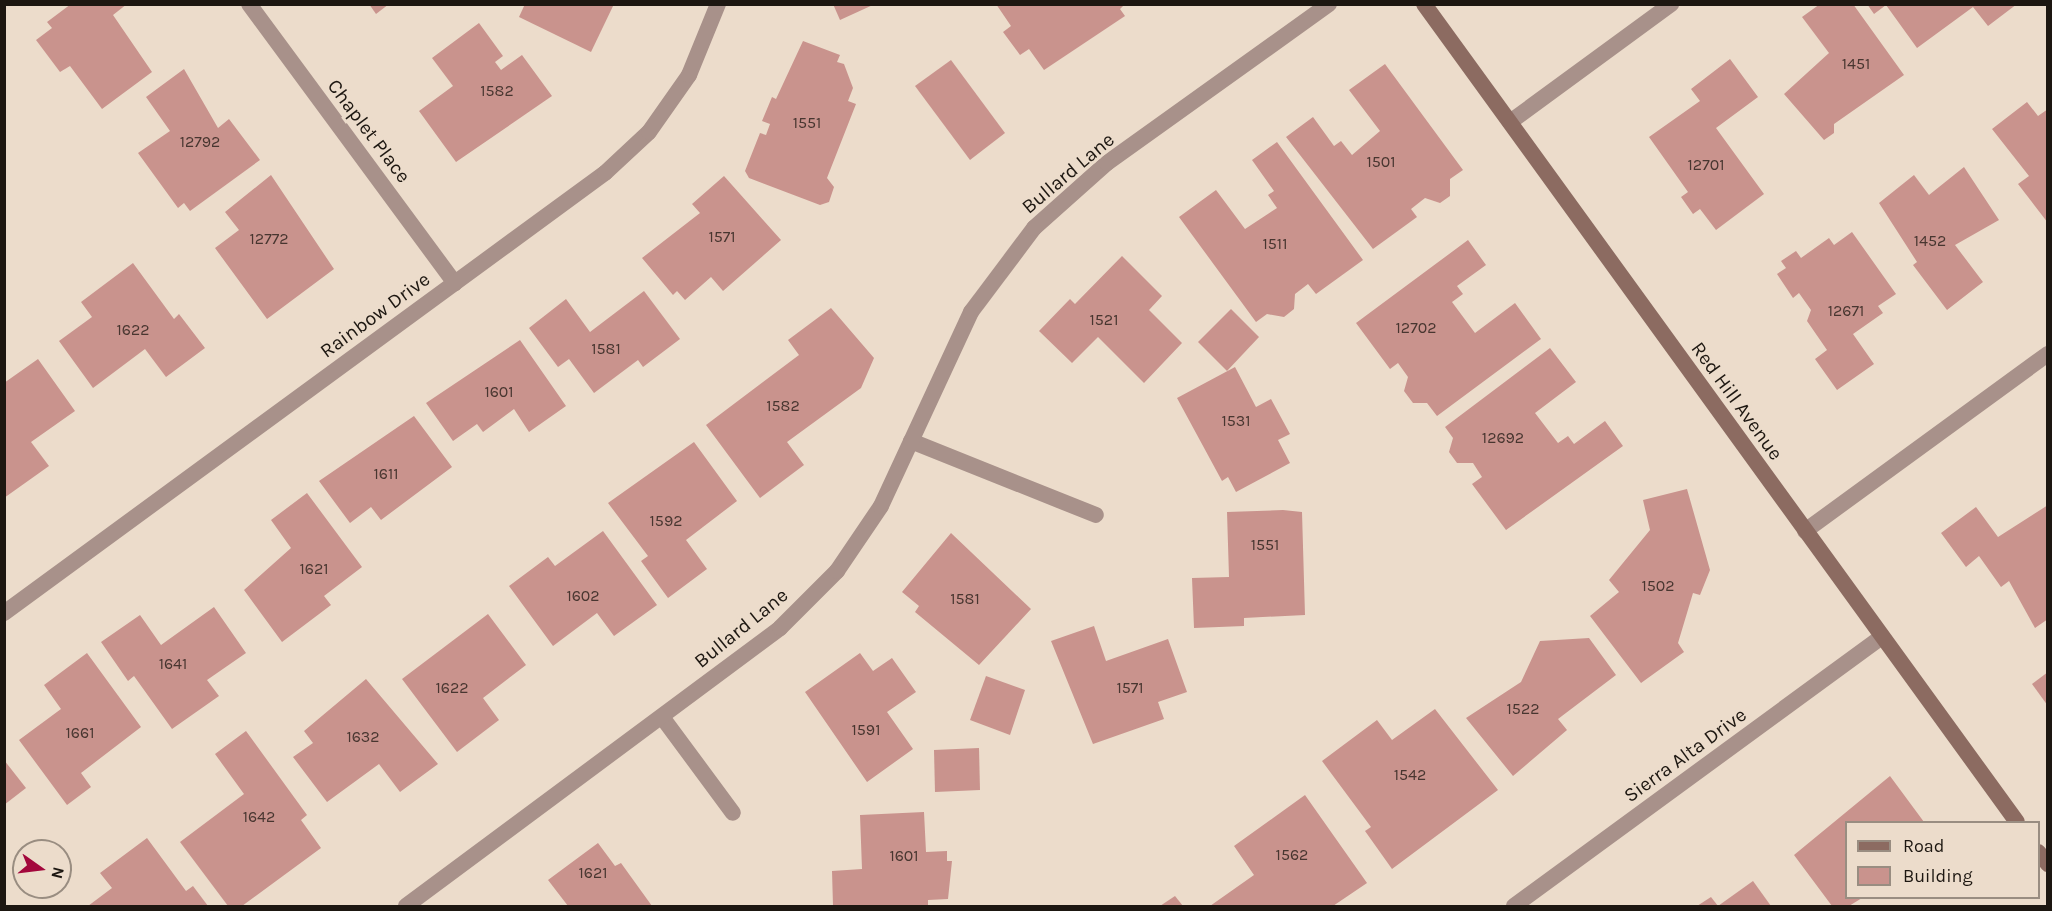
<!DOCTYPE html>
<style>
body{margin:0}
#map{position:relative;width:2052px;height:911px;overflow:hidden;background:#ecdccb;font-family:Karla,sans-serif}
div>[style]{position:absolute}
.building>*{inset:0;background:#c9938d}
.minor>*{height:16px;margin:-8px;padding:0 8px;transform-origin:8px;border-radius:8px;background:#a8918a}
.secondary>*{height:16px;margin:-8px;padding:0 8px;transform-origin:8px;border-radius:8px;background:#8c6b61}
span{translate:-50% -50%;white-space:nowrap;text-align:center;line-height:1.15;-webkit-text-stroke:6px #ecdccb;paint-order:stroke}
.number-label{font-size:16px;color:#483630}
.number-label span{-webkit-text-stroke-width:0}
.street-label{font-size:20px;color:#1d1711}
.frame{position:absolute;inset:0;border:6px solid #1d1711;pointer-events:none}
.legend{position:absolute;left:1845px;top:821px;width:195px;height:78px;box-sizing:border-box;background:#ecdccb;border:2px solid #998d81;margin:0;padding:8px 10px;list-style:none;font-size:18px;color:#1d1711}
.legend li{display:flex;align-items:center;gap:12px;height:30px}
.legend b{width:30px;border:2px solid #998d81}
.north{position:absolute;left:12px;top:839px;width:60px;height:60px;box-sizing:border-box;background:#ecdccb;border:2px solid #998d81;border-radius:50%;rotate:104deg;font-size:16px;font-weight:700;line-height:24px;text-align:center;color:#1d1711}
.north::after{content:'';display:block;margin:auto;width:21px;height:27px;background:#a3073c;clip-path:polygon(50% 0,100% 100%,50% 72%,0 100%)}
</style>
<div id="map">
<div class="building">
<div style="clip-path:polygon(71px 4px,127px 4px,113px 15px,152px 72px,102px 109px,70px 66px,60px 72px,36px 40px,52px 28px,47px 22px)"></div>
<div style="clip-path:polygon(369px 4px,389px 4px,376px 14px)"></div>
<div style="clip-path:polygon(525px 4px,614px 4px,591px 52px,519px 17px)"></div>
<div style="clip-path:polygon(833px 4px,875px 4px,840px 20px)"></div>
<div style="clip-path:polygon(996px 4px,1125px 4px,1120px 9px,1125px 16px,1044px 70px,1029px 49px,1020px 55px,1003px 32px,1011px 26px)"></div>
<div style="clip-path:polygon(1820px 4px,1853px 4px,1904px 75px,1834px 124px,1834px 133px,1824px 140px,1784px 94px,1829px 53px,1802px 17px)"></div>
<div style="clip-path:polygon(1867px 4px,2017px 4px,1988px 26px,1973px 7px,1917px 48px,1886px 5px,1874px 14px)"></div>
<div style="clip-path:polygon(479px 23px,503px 56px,495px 62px,501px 70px,522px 55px,552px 96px,456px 162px,419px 111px,453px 86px,432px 58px)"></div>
<div style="clip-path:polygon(803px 41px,840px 55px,837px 62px,844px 64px,853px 88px,848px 101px,856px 104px,827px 178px,834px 187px,829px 202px,820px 205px,749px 178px,745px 171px,760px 133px,766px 135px,770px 124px,762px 121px,772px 97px,776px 99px)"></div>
<div style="clip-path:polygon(1730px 59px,1758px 97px,1716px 128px,1764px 194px,1716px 230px,1700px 209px,1693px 214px,1681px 197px,1688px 192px,1649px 137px,1700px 101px,1691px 89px)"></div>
<div style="clip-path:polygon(951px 60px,1005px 133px,970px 160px,915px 86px)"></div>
<div style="clip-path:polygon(1385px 64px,1463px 170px,1450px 179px,1450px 196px,1440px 203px,1425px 198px,1411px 209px,1417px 217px,1373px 249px,1286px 137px,1313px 117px,1334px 146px,1341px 141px,1352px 155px,1380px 131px,1349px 90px)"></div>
<div style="clip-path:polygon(184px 69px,218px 128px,229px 119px,260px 160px,190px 211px,184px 203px,178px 208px,138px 153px,170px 131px,146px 97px)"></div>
<div style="clip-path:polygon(2027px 102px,2038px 116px,2048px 109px,2048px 223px,2018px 184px,2029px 176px,1992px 129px)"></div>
<div style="clip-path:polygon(1277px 142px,1363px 260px,1316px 294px,1308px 284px,1295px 294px,1294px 309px,1284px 317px,1267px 314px,1256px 322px,1179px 217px,1216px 190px,1245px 229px,1277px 208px,1268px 195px,1274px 191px,1252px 160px)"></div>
<div style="clip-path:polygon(1964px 167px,1999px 220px,1955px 245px,1983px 282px,1947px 310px,1913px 265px,1917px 262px,1879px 203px,1914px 175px,1929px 195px)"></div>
<div style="clip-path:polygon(271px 175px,334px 269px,267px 319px,215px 248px,239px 230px,225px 212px)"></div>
<div style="clip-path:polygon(724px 176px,781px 240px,723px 291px,711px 277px,685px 300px,677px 291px,673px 295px,642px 258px,700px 213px,692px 204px)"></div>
<div style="clip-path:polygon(1852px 232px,1896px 294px,1878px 306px,1883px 313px,1853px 334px,1874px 364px,1837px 390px,1815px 359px,1827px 350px,1807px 321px,1811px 310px,1799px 293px,1793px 298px,1777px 274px,1786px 268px,1781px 261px,1796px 251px,1801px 258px,1829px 238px,1834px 245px)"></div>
<div style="clip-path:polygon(1468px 240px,1486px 265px,1457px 286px,1463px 294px,1452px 302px,1475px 333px,1515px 303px,1541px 339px,1437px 416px,1427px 403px,1413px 403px,1404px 391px,1408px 377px,1398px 363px,1390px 369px,1356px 323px)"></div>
<div style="clip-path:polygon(1122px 256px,1162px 296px,1149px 310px,1182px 343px,1144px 383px,1098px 337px,1072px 363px,1039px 331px,1070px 299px,1075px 304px)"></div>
<div style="clip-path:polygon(133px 263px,174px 319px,179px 314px,205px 348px,166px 377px,145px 349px,93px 388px,59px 341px,92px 317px,81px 302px)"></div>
<div style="clip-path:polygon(644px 291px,680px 339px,643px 367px,638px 360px,594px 393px,569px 359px,558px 367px,529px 328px,566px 299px,590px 332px)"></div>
<div style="clip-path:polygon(831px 308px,874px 358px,861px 388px,787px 442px,804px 465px,760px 498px,706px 425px,799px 355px,788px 340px)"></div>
<div style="clip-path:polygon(1231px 309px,1259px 337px,1227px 371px,1198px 342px)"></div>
<div style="clip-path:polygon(520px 340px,566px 406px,529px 432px,514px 409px,483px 432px,477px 424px,453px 441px,426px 403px)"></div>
<div style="clip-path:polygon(1550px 348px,1576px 382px,1535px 413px,1558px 443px,1568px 436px,1574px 444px,1605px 421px,1623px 446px,1506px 530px,1472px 484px,1482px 477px,1473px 463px,1457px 463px,1449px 452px,1453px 438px,1445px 427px)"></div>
<div style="clip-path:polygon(38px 359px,75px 411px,31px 442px,49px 466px,4px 498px,4px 383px)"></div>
<div style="clip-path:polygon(1235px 367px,1256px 407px,1271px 399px,1290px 434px,1278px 440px,1290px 463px,1236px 492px,1228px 477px,1222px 481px,1177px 398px)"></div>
<div style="clip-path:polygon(414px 416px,452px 467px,381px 520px,371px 507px,350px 523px,319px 481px)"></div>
<div style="clip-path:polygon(694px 442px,737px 501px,686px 540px,707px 569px,668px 598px,641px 561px,648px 556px,608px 503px)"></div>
<div style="clip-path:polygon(1687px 489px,1710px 570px,1700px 595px,1693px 593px,1678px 643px,1684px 652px,1641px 683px,1590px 616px,1619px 592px,1609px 580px,1650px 530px,1643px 500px)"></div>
<div style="clip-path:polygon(307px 493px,362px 567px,324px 596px,331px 605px,282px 642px,244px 590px,291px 548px,271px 520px)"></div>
<div style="clip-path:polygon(2048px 505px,2048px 619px,2035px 628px,2009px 581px,2001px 587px,1979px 556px,1966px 567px,1941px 533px,1976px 507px,1998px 537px)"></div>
<div style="clip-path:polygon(1283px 510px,1302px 512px,1305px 615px,1244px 618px,1244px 626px,1194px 628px,1192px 578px,1229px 577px,1227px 512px)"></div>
<div style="clip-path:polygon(603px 531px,657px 605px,614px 636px,597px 613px,553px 646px,509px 586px,548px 557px,555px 566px)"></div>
<div style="clip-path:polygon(951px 533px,1031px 609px,979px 665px,915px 612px,919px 606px,902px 592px)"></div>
<div style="clip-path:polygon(214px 607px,246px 653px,207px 680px,219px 696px,172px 729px,134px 676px,128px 681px,101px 642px,140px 615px,161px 645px)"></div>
<div style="clip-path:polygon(488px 614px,526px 665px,483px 698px,499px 720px,457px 752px,402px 679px)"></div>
<div style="clip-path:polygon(1094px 626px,1106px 661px,1168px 639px,1187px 692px,1158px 702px,1164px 719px,1093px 744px,1051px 641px)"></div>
<div style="clip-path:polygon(1589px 638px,1616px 675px,1558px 719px,1567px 730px,1513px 776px,1466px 718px,1521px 682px,1540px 641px)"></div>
<div style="clip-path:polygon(87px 653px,141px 727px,81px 773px,91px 787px,67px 805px,19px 740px,61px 709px,44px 685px)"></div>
<div style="clip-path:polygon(860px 653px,873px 671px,892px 658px,916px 692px,887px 712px,913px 749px,867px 782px,805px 692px)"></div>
<div style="clip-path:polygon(2048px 672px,2048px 706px,2032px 684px)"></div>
<div style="clip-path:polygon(986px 676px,1025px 690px,1010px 735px,970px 720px)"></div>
<div style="clip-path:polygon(366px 679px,438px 764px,400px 792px,379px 764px,327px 802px,293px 757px,313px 743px,304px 731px)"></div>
<div style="clip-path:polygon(1435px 709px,1498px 790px,1392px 869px,1365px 831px,1371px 827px,1322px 761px,1377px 720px,1392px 740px)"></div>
<div style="clip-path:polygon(246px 731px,307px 815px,301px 820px,321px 848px,242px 906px,228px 906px,180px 842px,244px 794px,215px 754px)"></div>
<div style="clip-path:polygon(979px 748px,980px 790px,935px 792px,934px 750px)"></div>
<div style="clip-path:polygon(4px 760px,26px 788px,4px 805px)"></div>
<div style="clip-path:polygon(1890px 776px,1924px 822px,1846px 822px,1846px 898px,1862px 898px,1849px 906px,1832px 906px,1794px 855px)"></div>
<div style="clip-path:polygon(1305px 795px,1367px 883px,1333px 906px,1210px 906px,1254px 875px,1234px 846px)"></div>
<div style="clip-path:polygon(924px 812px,926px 852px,947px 851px,947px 861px,952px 861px,948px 899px,928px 900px,928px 906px,833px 906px,832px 871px,862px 869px,860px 815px)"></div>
<div style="clip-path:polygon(147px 838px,186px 891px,193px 886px,208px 906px,88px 906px,112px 888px,100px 873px)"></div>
<div style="clip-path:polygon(598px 843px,615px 866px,621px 863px,652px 906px,568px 906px,548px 880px)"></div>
<div style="clip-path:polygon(1753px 881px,1771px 906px,1718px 906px)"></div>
<div style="clip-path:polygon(1175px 896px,1183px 906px,1160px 906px)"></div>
<div style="clip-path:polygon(1711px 897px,1718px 906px,1697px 906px)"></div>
</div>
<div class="minor">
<div style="left:249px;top:4px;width:347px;rotate:53.6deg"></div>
<div style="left:1510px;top:122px;width:200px;rotate:-36.2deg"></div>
<div style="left:911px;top:441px;width:199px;rotate:21.8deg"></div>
<div style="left:1805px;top:531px;width:301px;rotate:-36.1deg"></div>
<div style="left:4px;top:613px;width:745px;rotate:-36.21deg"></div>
<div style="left:605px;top:173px;width:60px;rotate:-43deg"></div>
<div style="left:649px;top:132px;width:70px;rotate:-54.9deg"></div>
<div style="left:689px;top:75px;width:77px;rotate:-67.8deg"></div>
<div style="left:662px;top:717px;width:119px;rotate:53.5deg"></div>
<div style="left:406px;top:906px;width:466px;rotate:-36.6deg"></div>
<div style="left:780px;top:628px;width:81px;rotate:-45deg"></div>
<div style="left:837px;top:571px;width:78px;rotate:-55.9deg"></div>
<div style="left:881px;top:506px;width:214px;rotate:-65.1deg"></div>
<div style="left:971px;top:312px;width:105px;rotate:-53.1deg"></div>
<div style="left:1034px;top:228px;width:98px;rotate:-41.7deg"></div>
<div style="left:1107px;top:163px;width:273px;rotate:-35.6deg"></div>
<div style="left:1514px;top:906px;width:456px;rotate:-36.2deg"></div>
</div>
<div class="secondary">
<div style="left:1424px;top:4px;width:1010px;rotate:54.06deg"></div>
<div style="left:2038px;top:852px;width:16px;rotate:50deg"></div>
</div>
<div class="number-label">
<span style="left:1856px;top:64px">1451</span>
<span style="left:497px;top:91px">1582</span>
<span style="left:807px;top:123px">1551</span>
<span style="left:200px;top:142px">12792</span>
<span style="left:1381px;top:162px">1501</span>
<span style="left:1706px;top:165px">12701</span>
<span style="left:722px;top:237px">1571</span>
<span style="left:269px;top:239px">12772</span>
<span style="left:1930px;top:241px">1452</span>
<span style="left:1275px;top:244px">1511</span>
<span style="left:1846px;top:311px">12671</span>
<span style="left:1104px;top:320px">1521</span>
<span style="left:1416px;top:328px">12702</span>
<span style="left:133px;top:330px">1622</span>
<span style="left:606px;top:349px">1581</span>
<span style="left:499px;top:392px">1601</span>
<span style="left:783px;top:406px">1582</span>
<span style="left:1236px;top:421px">1531</span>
<span style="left:1503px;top:438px">12692</span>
<span style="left:386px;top:474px">1611</span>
<span style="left:666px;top:521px">1592</span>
<span style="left:1265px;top:545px">1551</span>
<span style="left:314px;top:569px">1621</span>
<span style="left:1658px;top:586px">1502</span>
<span style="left:583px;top:596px">1602</span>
<span style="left:965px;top:599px">1581</span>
<span style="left:173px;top:664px">1641</span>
<span style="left:452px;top:688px">1622</span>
<span style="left:1130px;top:688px">1571</span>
<span style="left:1523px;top:709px">1522</span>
<span style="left:866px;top:730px">1591</span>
<span style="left:80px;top:733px">1661</span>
<span style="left:363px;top:737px">1632</span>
<span style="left:1410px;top:775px">1542</span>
<span style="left:259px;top:817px">1642</span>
<span style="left:1292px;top:855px">1562</span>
<span style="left:904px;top:856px">1601</span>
<span style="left:593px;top:873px">1621</span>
</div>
<div class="street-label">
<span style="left:369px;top:131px;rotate:53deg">Chaplet Place</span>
<span style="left:1068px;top:173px;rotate:-40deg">Bullard Lane</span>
<span style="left:375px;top:315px;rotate:-36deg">Rainbow Drive</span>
<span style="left:1737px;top:401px;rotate:54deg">Red Hill Avenue</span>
<span style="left:741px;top:628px;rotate:-39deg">Bullard Lane</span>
<span style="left:1685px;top:755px;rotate:-36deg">Sierra Alta Drive</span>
</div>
<div class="frame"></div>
<ul class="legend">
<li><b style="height:8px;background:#8c6b61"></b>Road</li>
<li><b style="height:16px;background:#c9938d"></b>Building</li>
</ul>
<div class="north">N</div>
</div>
